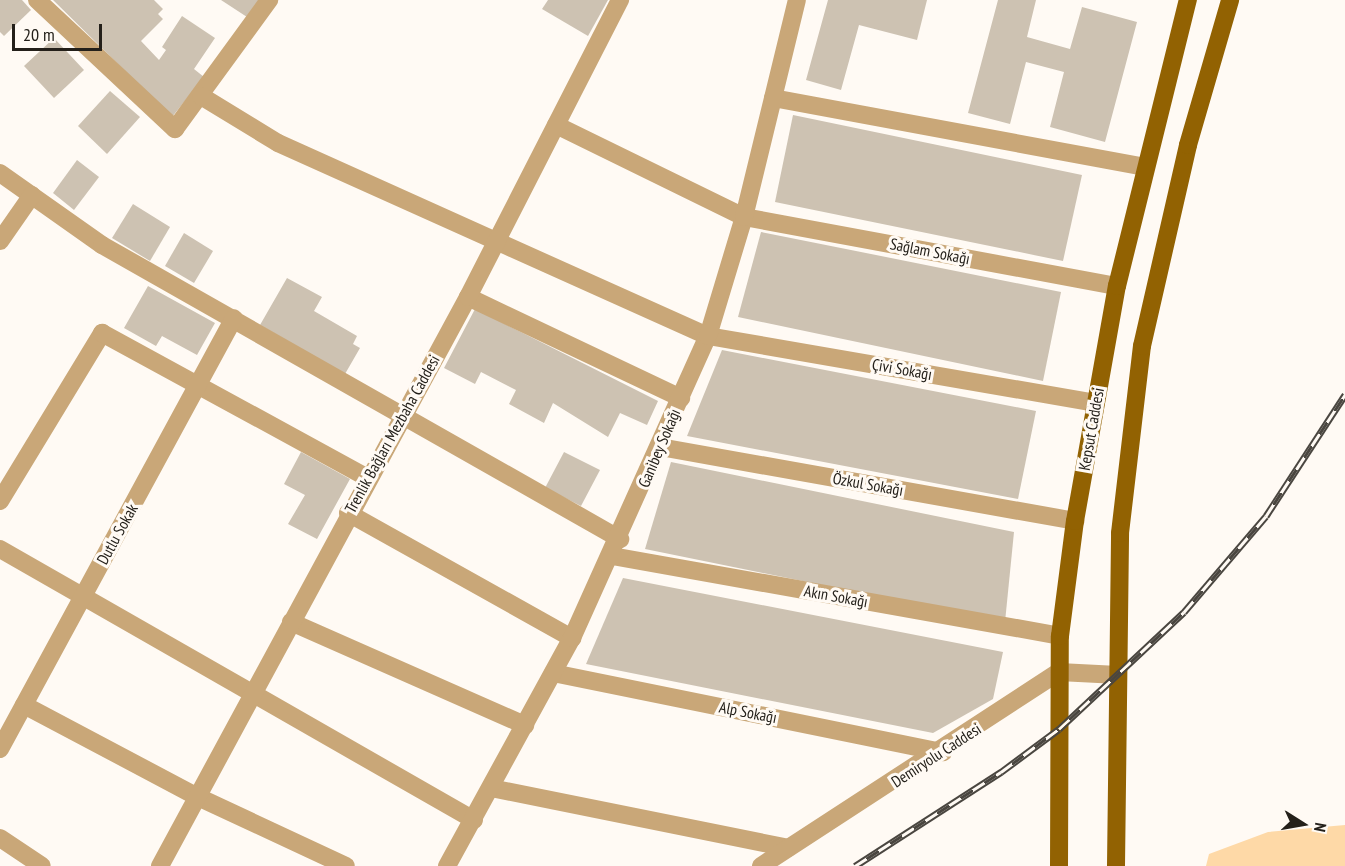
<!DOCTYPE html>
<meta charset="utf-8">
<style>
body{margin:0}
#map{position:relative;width:1345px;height:866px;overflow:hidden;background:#fffaf4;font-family:"PT Sans Narrow",sans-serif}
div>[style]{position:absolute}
.green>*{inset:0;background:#fed9a7}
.building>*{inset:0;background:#cdc2b2}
.minor>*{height:18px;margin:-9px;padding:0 9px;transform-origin:9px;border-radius:9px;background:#c9a778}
.major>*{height:18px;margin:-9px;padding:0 9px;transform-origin:9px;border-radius:9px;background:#926202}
.rail>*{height:7px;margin-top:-3.5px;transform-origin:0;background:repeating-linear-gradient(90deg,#fffaf4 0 14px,#4a4640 0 28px);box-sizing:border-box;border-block:2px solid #4a4640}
span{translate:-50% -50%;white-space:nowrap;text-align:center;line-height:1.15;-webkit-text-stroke:6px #fffaf4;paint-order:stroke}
.street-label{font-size:16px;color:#24201a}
.north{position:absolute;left:1273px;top:794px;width:60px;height:60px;-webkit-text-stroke:4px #fffaf4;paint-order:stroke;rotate:101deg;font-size:16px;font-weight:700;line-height:24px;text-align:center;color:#24201a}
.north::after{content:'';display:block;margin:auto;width:21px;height:27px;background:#24201a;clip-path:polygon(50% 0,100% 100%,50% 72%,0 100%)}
.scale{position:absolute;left:12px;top:24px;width:90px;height:27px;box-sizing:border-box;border:3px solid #24201a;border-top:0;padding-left:8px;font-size:18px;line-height:21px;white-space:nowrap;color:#24201a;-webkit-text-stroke:4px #fffaf4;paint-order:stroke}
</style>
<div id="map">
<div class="green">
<div style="clip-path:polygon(1345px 825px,1345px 866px,1206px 866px,1209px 854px,1268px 832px)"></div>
</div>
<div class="building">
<div style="clip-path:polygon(0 0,22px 0,31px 10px,4px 36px,0 32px)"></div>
<div style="clip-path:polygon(53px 0,154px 0,163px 9px,158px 14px,163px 19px,141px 41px,159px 60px,166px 50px,162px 47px,182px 16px,215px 38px,194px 69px,204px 77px,172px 117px)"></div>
<div style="clip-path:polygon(221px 0,259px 0,247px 17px)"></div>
<div style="clip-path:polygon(548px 0,608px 0,588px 36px,542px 9px)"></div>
<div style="clip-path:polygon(828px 0,927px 0,917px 40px,859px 25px,841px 90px,806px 80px)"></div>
<div style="clip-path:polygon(998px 0,1036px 0,1027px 37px,1070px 49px,1082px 7px,1137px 22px,1105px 142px,1050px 127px,1064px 72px,1026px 62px,1010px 124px,968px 113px)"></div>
<div style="clip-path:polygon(54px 38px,84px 70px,54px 98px,24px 66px)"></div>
<div style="clip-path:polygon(110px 91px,140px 117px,107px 154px,78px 126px)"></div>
<div style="clip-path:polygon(793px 115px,1082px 175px,1063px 261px,775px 202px)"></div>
<div style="clip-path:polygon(77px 160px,99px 177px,74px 210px,53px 193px)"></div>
<div style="clip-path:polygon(133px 204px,170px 227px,150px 261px,112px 238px)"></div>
<div style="clip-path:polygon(761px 232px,1061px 292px,1043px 381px,738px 317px)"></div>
<div style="clip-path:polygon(184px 233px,213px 251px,194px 283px,165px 266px)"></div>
<div style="clip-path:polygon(287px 278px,322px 297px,314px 311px,357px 336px,353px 344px,360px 348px,345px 374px,260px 325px)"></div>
<div style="clip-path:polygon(148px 286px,215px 323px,197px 355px,162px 336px,156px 346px,124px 328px)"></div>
<div style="clip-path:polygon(475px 309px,658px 401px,647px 425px,620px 413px,608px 437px,553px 403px,544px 423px,509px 404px,516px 390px,481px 372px,475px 384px,444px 368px)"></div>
<div style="clip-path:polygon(722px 350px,1036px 411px,1018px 499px,687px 436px)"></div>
<div style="clip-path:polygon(301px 452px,350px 479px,317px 539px,288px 524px,305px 495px,284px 484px)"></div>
<div style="clip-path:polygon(564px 452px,600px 470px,581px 506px,545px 488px)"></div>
<div style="clip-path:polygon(671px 462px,1014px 532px,1005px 622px,645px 549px)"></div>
<div style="clip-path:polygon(623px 578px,1003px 652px,993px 699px,933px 733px,586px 664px)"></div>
</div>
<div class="minor">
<div style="left:37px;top:0;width:189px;rotate:43.1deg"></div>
<div style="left:175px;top:129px;width:160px;rotate:-53.9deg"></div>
<div style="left:201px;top:96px;width:90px;rotate:31.4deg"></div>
<div style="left:278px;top:143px;width:471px;rotate:24.2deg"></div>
<div style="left:708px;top:336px;width:393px;rotate:9.8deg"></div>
<div style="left:773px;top:98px;width:378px;rotate:10.5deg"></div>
<div style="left:556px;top:125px;width:209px;rotate:26.1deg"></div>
<div style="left:744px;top:217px;width:379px;rotate:10.5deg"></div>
<div style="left:0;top:173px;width:125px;rotate:35.2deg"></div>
<div style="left:102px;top:245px;width:596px;rotate:29.58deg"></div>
<div style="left:0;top:241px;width:56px;rotate:-55.2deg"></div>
<div style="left:468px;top:297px;width:236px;rotate:25.4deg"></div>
<div style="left:660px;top:447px;width:422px;rotate:10.1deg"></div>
<div style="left:0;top:501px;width:197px;rotate:-58.7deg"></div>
<div style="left:102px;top:333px;width:303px;rotate:28.6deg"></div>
<div style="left:348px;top:513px;width:257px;rotate:29.2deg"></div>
<div style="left:0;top:549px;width:546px;rotate:29.76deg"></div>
<div style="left:612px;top:556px;width:455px;rotate:10.1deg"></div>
<div style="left:291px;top:622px;width:256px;rotate:23.8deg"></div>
<div style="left:553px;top:673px;width:398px;rotate:11.5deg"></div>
<div style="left:24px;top:705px;width:197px;rotate:27.9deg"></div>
<div style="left:198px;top:797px;width:163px;rotate:25deg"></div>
<div style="left:0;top:749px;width:490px;rotate:-61.5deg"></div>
<div style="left:491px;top:788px;width:303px;rotate:11.4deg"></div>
<div style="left:0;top:838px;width:50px;rotate:33.7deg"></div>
<div style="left:160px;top:866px;width:647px;rotate:-61.57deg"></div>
<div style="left:468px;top:297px;width:334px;rotate:-62.9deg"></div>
<div style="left:447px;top:866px;width:260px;rotate:-61.3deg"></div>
<div style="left:572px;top:638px;width:331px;rotate:-65.8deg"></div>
<div style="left:708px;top:336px;width:124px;rotate:-73.2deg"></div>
<div style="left:744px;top:217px;width:223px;rotate:-76.3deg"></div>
<div style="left:761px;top:866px;width:356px;rotate:-33.1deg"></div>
<div style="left:1059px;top:672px;width:59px;rotate:2.9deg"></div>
</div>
<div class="major">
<div style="left:1059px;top:866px;width:230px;rotate:-89.8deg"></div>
<div style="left:1060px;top:636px;width:116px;rotate:-82.6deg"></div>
<div style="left:1075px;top:521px;width:239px;rotate:-79.9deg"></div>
<div style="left:1117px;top:286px;width:295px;rotate:-76.1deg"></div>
<div style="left:1116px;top:866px;width:333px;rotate:-89.3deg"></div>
<div style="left:1120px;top:533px;width:188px;rotate:-83.3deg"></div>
<div style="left:1142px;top:346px;width:206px;rotate:-77.1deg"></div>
<div style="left:1188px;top:145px;width:151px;rotate:-73.8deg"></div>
</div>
<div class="rail">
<div style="left:855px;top:866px;width:174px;rotate:-32.8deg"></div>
<div style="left:1001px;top:772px;width:72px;rotate:-36.6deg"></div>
<div style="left:1059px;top:729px;width:171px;rotate:-43.1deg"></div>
<div style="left:1184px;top:612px;width:126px;rotate:-49.5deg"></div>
<div style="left:1266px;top:516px;width:145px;rotate:-56.9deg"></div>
</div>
<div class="street-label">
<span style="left:930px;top:251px;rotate:11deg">Sağlam Sokağı</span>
<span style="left:902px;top:369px;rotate:10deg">Çivi Sokağı</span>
<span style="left:1091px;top:429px;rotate:-80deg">Kepsut Caddesi</span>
<span style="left:392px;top:434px;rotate:-61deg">Trenlik Bağları Mezbaha Caddesi</span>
<span style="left:659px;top:448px;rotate:-67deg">Ganibey Sokağı</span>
<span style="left:868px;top:484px;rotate:10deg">Özkul Sokağı</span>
<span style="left:117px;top:534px;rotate:-61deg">Dutlu Sokak</span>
<span style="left:836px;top:596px;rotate:10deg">Akın Sokağı</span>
<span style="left:748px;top:712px;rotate:11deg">Alp Sokağı</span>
<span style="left:936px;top:755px;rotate:-33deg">Demiryolu Caddesi</span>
</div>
<div class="north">N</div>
<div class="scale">20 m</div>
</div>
